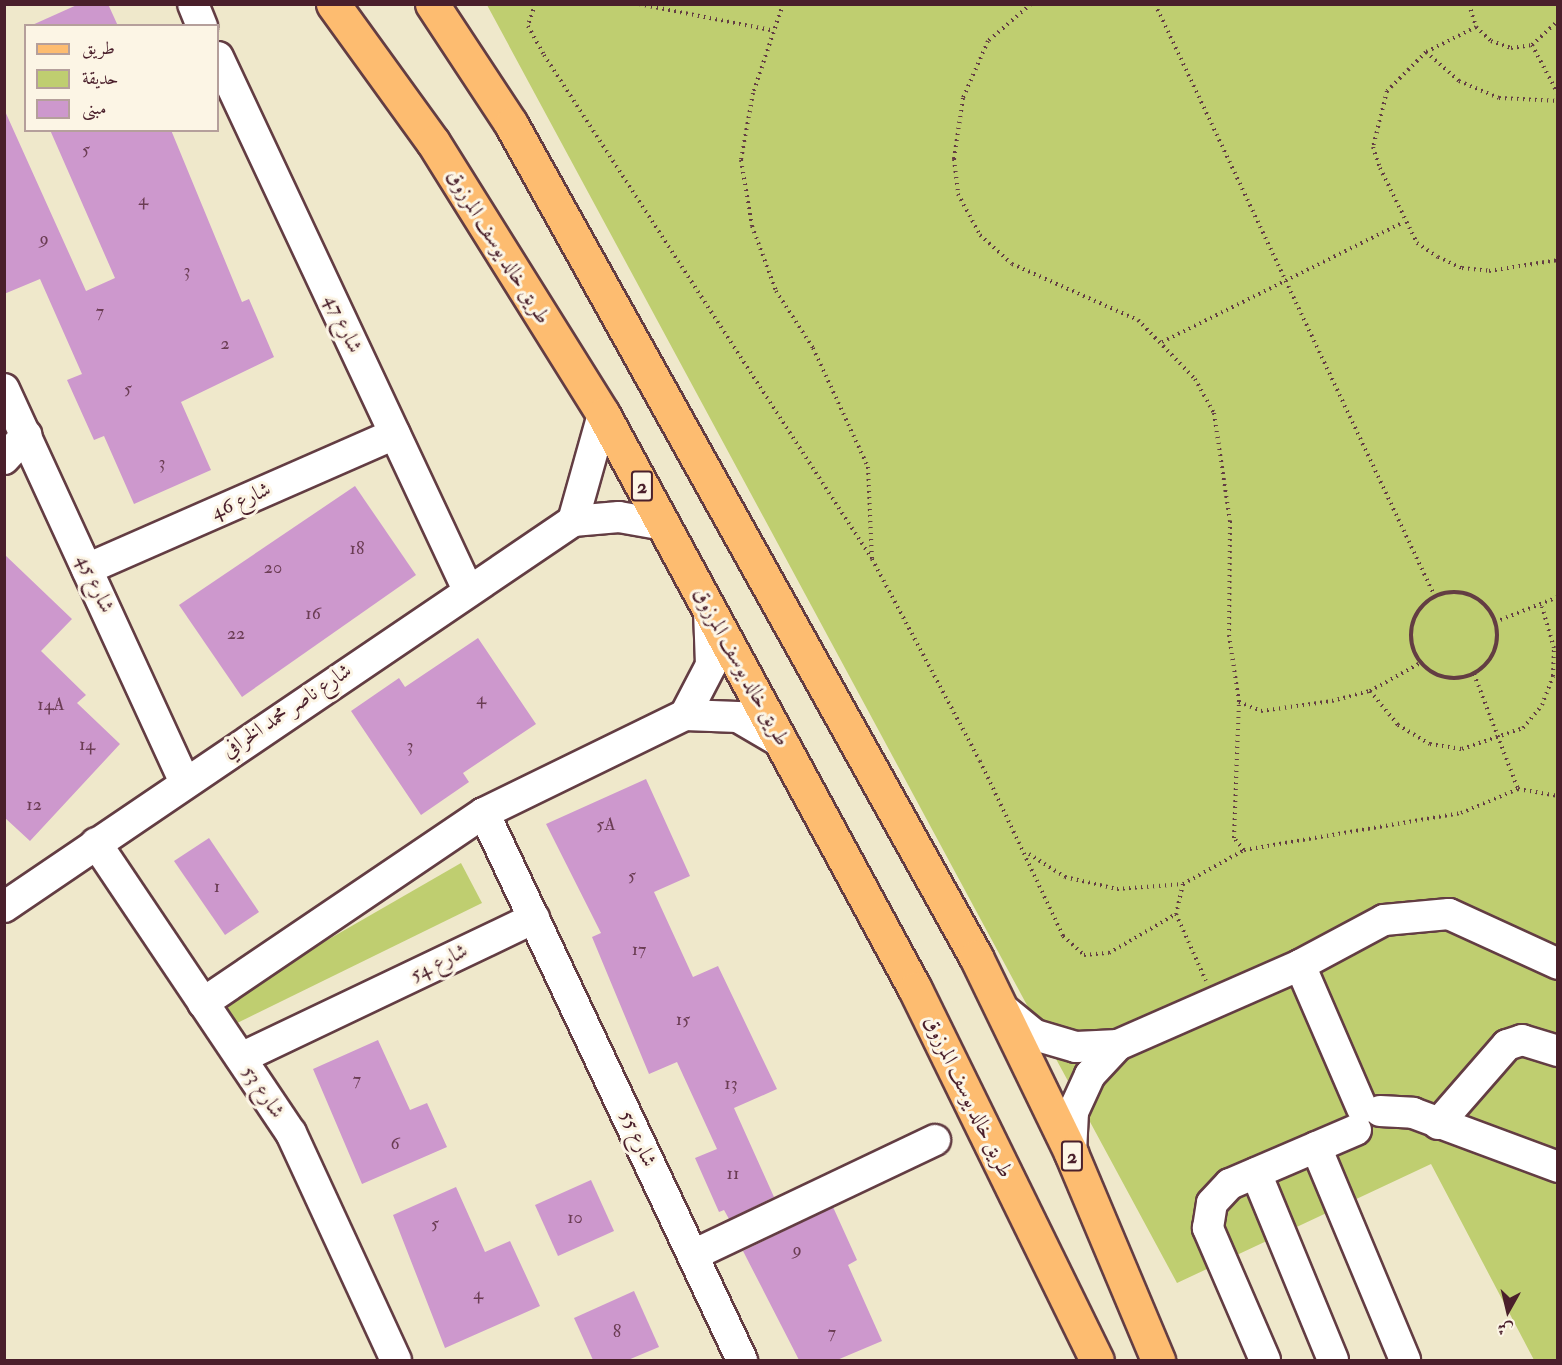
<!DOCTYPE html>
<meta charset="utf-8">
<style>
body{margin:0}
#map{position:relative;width:1562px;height:1365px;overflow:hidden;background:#efe8cb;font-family:"IM FELL Double Pica",Amiri,serif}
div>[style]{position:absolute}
.green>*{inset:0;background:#bfce70}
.building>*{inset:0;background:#cd98cd}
.path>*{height:4px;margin-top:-2px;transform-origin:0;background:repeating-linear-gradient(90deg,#633d43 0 1.5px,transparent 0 6px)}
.path>.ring{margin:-2px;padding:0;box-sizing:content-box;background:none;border:4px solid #633d43;border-radius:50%}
.roads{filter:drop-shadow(2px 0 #633d43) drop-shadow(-2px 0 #633d43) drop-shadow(0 2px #633d43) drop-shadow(0 -2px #633d43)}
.minor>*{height:30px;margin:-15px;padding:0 15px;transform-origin:15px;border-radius:15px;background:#fff}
.major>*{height:33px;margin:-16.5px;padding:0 16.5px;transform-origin:16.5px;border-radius:16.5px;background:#fdbc70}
span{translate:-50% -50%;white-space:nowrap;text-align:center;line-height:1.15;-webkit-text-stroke:6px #fcf5e5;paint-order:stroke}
.number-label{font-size:18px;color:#6b3d54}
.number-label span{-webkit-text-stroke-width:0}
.shield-label span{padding:2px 4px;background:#fcf5e5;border:2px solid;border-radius:4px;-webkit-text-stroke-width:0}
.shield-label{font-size:20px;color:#4a1f2b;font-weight:700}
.street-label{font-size:21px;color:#4a1f2b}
.frame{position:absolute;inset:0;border:6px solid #4a1f2b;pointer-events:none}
.legend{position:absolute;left:24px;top:24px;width:195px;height:108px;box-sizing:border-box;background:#fcf5e5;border:2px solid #b59f9b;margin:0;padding:8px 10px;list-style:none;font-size:18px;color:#4a1f2b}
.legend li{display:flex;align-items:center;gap:12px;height:30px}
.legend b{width:30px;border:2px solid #b59f9b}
.north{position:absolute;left:1478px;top:1281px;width:60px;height:60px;-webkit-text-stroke:4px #fcf5e5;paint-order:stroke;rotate:188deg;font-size:16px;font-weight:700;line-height:24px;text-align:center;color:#4a1f2b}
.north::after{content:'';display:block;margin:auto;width:21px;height:27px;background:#4a1f2b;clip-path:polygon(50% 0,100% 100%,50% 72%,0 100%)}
</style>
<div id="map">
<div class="green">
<div style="clip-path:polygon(487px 5px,1557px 5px,1557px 1360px,1534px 1360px,1431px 1164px,1177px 1283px)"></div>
<div style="clip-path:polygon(461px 863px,482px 903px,227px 1028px,213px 1006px)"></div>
</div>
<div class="building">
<div style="clip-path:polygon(79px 4px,108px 4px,118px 26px,30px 26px)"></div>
<div style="clip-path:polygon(4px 109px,86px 291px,115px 278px,50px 130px,171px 130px,242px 302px,249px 299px,274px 357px,181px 402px,211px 470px,134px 504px,104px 436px,94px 440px,67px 380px,82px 374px,40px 279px,4px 294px)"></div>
<div style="clip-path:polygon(355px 486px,416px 575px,242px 697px,179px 605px)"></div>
<div style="clip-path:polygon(4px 554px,72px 619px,41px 651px,86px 695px,77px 703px,120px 744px,30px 841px,4px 817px)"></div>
<div style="clip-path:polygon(478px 638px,536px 724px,463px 773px,469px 782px,421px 815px,351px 711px,399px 678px,405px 687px)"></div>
<div style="clip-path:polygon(646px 779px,690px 876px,654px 892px,693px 977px,718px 966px,777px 1089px,734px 1108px,774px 1197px,729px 1219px,724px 1210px,719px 1212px,695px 1158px,717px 1149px,677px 1062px,649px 1074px,592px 937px,601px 933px,546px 824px)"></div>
<div style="clip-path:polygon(209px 838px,259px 912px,225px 935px,174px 861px)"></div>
<div style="clip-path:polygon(378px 1040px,410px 1110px,427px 1103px,447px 1147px,362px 1184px,313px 1069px)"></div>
<div style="clip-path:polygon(591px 1180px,614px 1231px,558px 1256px,535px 1205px)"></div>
<div style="clip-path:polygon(456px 1187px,485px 1252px,510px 1241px,540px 1306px,445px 1348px,393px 1215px)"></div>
<div style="clip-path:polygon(833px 1207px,857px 1260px,848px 1265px,882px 1341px,837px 1360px,799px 1360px,743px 1251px)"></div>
<div style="clip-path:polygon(634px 1291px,659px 1347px,628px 1360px,593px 1360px,574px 1318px)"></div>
</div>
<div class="path">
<div style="left:535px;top:4px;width:23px;rotate:108deg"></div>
<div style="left:528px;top:26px;width:33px;rotate:61deg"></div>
<div style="left:544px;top:55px;width:601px;rotate:56.94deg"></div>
<div style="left:872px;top:559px;width:229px;rotate:61.9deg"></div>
<div style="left:980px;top:761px;width:194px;rotate:64.6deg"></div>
<div style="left:1063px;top:936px;width:28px;rotate:42deg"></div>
<div style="left:1084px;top:955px;width:25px;rotate:-5deg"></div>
<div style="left:1109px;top:953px;width:78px;rotate:-30.2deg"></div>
<div style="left:639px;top:4px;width:134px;rotate:11.2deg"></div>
<div style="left:783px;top:4px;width:94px;rotate:108.6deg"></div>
<div style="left:753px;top:93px;width:68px;rotate:100.2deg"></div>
<div style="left:741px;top:160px;width:67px;rotate:80.5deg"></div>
<div style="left:752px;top:226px;width:69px;rotate:69.7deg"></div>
<div style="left:776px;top:291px;width:68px;rotate:57deg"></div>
<div style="left:813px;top:348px;width:131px;rotate:65.2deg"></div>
<div style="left:868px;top:467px;width:92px;rotate:87.5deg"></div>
<div style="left:1031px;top:4px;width:57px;rotate:139.3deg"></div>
<div style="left:988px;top:41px;width:62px;rotate:113.7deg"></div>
<div style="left:963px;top:98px;width:62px;rotate:98.4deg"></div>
<div style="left:954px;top:159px;width:35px;rotate:83deg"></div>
<div style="left:958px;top:194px;width:47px;rotate:61.8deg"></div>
<div style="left:980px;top:235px;width:43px;rotate:42.2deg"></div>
<div style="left:1012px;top:264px;width:138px;rotate:24deg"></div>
<div style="left:1138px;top:320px;width:82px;rotate:46deg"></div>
<div style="left:1195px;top:379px;width:39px;rotate:61deg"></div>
<div style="left:1214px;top:413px;width:109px;rotate:81.6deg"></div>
<div style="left:1230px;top:521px;width:114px;rotate:90.5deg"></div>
<div style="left:1229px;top:635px;width:68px;rotate:81.5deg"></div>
<div style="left:1155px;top:4px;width:656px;rotate:64.72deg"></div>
<div style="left:1469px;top:4px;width:24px;rotate:73deg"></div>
<div style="left:1476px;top:27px;width:21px;rotate:43deg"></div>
<div style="left:1491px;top:41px;width:21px;rotate:19deg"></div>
<div style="left:1511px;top:48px;width:21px;rotate:-8deg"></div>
<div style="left:1532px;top:45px;width:35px;rotate:-43deg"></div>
<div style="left:1476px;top:27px;width:56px;rotate:153.4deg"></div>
<div style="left:1426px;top:52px;width:55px;rotate:135deg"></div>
<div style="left:1387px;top:91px;width:58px;rotate:104deg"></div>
<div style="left:1373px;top:147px;width:22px;rotate:72deg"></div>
<div style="left:1380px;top:168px;width:84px;rotate:63.7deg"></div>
<div style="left:1417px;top:243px;width:25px;rotate:34deg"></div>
<div style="left:1438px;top:257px;width:26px;rotate:25deg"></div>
<div style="left:1462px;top:268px;width:27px;rotate:6deg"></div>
<div style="left:1489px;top:271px;width:70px;rotate:-9.1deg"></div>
<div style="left:1532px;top:45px;width:55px;rotate:62deg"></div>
<div style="left:1426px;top:52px;width:44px;rotate:41.3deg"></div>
<div style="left:1459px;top:81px;width:43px;rotate:23deg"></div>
<div style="left:1499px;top:98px;width:59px;rotate:2.9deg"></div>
<div style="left:1162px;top:342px;width:270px;rotate:-26.4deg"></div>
<div class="ring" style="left:1411px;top:592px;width:82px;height:82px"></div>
<div style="left:1495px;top:622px;width:68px;rotate:-21.6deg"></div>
<div style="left:1474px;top:674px;width:123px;rotate:69.1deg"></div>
<div style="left:1370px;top:691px;width:44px;rotate:50.5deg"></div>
<div style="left:1398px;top:725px;width:37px;rotate:31deg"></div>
<div style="left:1430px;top:744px;width:32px;rotate:9deg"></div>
<div style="left:1462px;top:749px;width:65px;rotate:-19deg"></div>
<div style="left:1523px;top:728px;width:30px;rotate:-50deg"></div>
<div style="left:1542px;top:705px;width:31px;rotate:-69deg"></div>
<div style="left:1553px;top:676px;width:28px;rotate:-88deg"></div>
<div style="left:1554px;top:648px;width:43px;rotate:-106.3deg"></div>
<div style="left:1244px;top:850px;width:16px;rotate:-130deg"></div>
<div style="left:1234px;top:838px;width:136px;rotate:-87.9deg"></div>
<div style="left:1239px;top:702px;width:24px;rotate:22deg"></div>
<div style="left:1261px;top:711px;width:72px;rotate:-8deg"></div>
<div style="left:1332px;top:701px;width:39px;rotate:-15deg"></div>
<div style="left:1370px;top:691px;width:60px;rotate:-29.1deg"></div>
<div style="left:1029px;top:854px;width:43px;rotate:32.6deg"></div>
<div style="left:1065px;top:877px;width:53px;rotate:13deg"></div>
<div style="left:1117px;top:889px;width:66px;rotate:-4.3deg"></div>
<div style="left:1183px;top:884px;width:70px;rotate:-29.1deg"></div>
<div style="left:1244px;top:850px;width:220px;rotate:-9.7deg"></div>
<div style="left:1461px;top:813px;width:62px;rotate:-22.8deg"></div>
<div style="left:1518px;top:789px;width:41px;rotate:9.9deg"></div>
<div style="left:1183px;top:884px;width:31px;rotate:103deg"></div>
<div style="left:1176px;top:914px;width:73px;rotate:65.9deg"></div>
</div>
<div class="roads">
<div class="minor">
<div style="left:193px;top:4px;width:24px;rotate:68deg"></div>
<div style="left:218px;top:57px;width:589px;rotate:64.87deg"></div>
<div style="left:4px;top:389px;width:430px;rotate:65.3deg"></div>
<div style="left:4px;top:459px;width:33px;rotate:-47deg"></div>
<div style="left:573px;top:521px;width:111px;rotate:-74.3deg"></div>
<div style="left:87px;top:569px;width:336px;rotate:-23.7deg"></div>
<div style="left:685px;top:715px;width:56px;rotate:-62.5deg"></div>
<div style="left:711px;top:665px;width:54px;rotate:-92.1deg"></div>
<div style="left:484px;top:813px;width:605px;rotate:64.75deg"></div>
<div style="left:96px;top:843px;width:349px;rotate:56.1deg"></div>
<div style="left:291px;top:1133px;width:250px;rotate:65.2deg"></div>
<div style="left:4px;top:907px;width:688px;rotate:-34.15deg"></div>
<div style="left:573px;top:521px;width:46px;rotate:-5deg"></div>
<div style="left:619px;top:517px;width:46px;rotate:10.1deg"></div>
<div style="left:1300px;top:965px;width:156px;rotate:66.6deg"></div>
<div style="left:203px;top:1003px;width:339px;rotate:-34.1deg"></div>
<div style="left:484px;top:813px;width:224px;rotate:-26deg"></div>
<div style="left:685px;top:715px;width:53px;rotate:2.2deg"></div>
<div style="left:738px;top:717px;width:53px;rotate:30.4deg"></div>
<div style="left:1002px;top:1008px;width:43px;rotate:39.3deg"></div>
<div style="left:1035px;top:1035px;width:43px;rotate:16.3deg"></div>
<div style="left:1076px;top:1047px;width:42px;rotate:-2.7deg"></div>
<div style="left:241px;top:1058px;width:325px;rotate:-25.5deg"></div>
<div style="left:1380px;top:1111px;width:33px;rotate:3deg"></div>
<div style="left:1413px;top:1113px;width:155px;rotate:20.4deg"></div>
<div style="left:1438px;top:1124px;width:105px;rotate:-48.9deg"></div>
<div style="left:1507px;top:1045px;width:16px;rotate:-18deg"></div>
<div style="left:1522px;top:1040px;width:38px;rotate:17deg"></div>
<div style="left:1316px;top:1147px;width:231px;rotate:67.3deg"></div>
<div style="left:1071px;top:1153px;width:41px;rotate:-87.2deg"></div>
<div style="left:1073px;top:1112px;width:41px;rotate:-65.3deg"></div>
<div style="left:1090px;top:1075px;width:41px;rotate:-47deg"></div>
<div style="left:1118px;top:1045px;width:199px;rotate:-23.7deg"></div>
<div style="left:1300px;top:965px;width:95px;rotate:-28.2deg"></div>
<div style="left:1384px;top:920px;width:65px;rotate:-5.3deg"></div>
<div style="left:1449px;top:914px;width:120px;rotate:24.6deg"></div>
<div style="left:1256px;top:1173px;width:202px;rotate:67.6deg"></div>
<div style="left:693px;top:1255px;width:268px;rotate:-25.4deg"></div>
<div style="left:1265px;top:1360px;width:144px;rotate:-113.4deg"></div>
<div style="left:1208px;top:1228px;width:25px;rotate:-81deg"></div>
<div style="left:1212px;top:1203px;width:26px;rotate:-47deg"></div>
<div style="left:1230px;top:1184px;width:137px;rotate:-23.2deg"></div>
</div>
<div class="major">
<div style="left:333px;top:4px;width:170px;rotate:54.1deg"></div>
<div style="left:433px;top:142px;width:321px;rotate:58deg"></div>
<div style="left:603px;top:414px;width:654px;rotate:61.52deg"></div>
<div style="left:915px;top:989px;width:413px;rotate:63.9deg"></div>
<div style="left:432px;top:4px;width:144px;rotate:56.6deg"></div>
<div style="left:511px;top:124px;width:954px;rotate:60.83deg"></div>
<div style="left:976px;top:957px;width:218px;rotate:64.1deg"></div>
<div style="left:1071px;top:1153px;width:225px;rotate:67.2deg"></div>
</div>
</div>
<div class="number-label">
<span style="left:86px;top:150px">5</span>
<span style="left:143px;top:200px">4</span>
<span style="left:44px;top:239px">9</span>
<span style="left:187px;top:271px">3</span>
<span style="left:100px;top:312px">7</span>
<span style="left:225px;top:344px">2</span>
<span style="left:128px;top:389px">5</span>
<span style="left:162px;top:463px">3</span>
<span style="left:357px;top:549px">18</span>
<span style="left:273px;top:568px">20</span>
<span style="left:313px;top:614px">16</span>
<span style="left:236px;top:634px">22</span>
<span style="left:481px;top:699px">4</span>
<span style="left:51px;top:705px">14A</span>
<span style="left:87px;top:745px">14</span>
<span style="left:410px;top:746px">3</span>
<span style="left:34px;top:805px">12</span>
<span style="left:606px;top:825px">5A</span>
<span style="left:632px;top:876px">5</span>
<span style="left:217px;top:887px">1</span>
<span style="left:639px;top:950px">17</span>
<span style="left:683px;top:1020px">15</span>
<span style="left:357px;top:1080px">7</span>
<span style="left:731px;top:1084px">13</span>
<span style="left:395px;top:1144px">6</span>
<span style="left:733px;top:1174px">11</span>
<span style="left:575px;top:1218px">10</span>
<span style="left:435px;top:1224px">5</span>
<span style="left:797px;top:1250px">9</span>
<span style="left:478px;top:1294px">4</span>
<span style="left:617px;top:1332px">8</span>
<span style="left:832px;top:1333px">7</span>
</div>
<div class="shield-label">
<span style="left:642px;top:486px">2</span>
<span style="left:1072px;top:1156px">2</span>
</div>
<div class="street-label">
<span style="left:498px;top:247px;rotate:58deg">طريق خالد يوسف المرزوق</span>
<span style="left:343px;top:324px;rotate:65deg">شارع 47</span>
<span style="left:241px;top:501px;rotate:-24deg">شارع 46</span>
<span style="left:95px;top:584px;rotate:65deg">شارع 45</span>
<span style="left:741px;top:667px;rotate:61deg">طريق خالد يوسف المرزوق</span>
<span style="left:287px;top:711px;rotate:-34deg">شارع ناصر محمد الخرافي</span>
<span style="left:439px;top:963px;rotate:-26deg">شارع 54</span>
<span style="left:263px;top:1092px;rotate:56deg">شارع 53</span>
<span style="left:968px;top:1097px;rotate:64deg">طريق خالد يوسف المرزوق</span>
<span style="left:638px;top:1139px;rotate:65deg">شارع 55</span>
</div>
<div class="frame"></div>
<ul class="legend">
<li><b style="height:8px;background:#fdbc70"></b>طريق</li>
<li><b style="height:16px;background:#bfce70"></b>حديقة</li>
<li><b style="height:16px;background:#cd98cd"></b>مبنى</li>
</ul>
<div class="north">ش</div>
</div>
